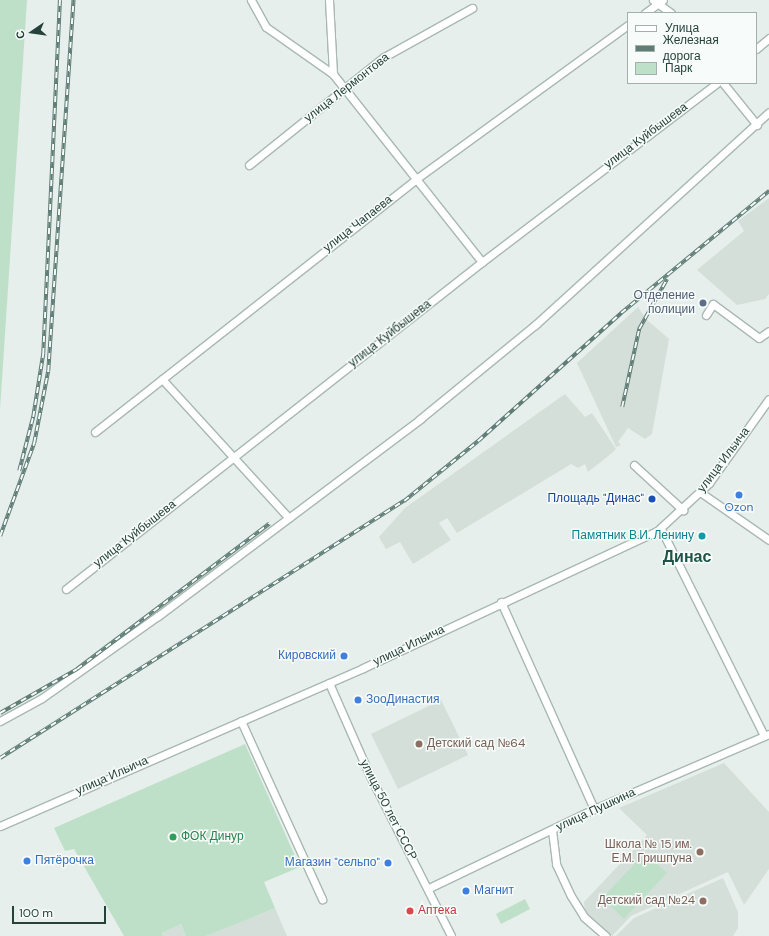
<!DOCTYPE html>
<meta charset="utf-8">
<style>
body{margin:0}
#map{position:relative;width:769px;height:936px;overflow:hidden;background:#e6efeb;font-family:"DM Sans",sans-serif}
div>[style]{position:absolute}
.built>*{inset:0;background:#d4dfda}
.green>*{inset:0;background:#bfe0c8}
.roads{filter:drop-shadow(1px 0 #a8b8b2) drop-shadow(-1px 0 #a8b8b2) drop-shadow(0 1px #a8b8b2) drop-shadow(0 -1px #a8b8b2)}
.minor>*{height:7px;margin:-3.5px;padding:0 3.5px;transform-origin:3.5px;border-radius:3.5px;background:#fff}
.rail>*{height:3.5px;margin-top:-1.75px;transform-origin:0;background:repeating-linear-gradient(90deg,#f7fbf9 0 6px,#5f7d75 0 12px);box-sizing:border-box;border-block:1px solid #5f7d75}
.dots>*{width:11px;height:11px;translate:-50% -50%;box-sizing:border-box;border:2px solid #f7fbf9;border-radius:50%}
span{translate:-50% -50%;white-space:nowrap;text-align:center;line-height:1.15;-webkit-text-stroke:3px #f7fbf9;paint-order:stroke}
.street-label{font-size:12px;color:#24423a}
.service-label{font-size:12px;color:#4e5e75}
.right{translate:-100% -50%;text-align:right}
.transit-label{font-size:12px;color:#164399}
.shop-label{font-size:12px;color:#366cbe}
.left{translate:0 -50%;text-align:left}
.culture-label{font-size:12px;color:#0d838f}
.education-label{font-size:12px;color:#785e54}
.leisure-label{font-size:12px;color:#27864d}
.health-label{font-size:12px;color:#be3a42}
.district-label{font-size:16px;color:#1f5548;font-weight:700}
.legend{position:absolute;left:627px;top:12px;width:130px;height:72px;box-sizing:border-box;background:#f7fbf9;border:1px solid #a3b1ad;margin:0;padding:5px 7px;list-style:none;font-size:12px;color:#24423a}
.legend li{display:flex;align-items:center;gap:8px;height:20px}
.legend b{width:20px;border:1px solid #a3b1ad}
.north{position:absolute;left:12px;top:12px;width:40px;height:40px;-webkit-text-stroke:3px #f7fbf9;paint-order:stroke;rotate:257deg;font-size:11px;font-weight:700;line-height:16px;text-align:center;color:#24423a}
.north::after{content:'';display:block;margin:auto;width:14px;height:18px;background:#24423a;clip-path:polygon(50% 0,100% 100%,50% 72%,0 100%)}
.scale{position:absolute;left:12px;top:906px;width:94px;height:18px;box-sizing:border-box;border:2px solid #24423a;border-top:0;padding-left:5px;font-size:12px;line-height:14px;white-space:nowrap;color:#24423a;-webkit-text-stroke:3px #f7fbf9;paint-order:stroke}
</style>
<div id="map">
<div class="built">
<div style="clip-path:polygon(769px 198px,769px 294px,765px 299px,737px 305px,697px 270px,744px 231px,738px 221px)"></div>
<div style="clip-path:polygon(638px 307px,646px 319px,669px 339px,652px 434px,645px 439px,628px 428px,618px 442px,621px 445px,616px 447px,577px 363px)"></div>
<div style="clip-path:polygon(565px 394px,585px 417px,592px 413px,616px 449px,612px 453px,588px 472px,585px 464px,578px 468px,571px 464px,457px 533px,447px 518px,439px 523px,451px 540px,413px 564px,400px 542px,386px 549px,379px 537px,405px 508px)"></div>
<div style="clip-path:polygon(441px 700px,468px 755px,398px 789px,371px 734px)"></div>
<div style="clip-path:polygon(724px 763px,769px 812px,769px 869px,744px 905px,728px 872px,631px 916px,612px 936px,585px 912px,584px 902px,647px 835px,619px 808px)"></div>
<div style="clip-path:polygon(723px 878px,738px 912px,738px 928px,733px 936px,616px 936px,634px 918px)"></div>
<div style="clip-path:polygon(275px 908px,287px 936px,206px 936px,234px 924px)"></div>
<div style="clip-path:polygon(181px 924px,186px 936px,163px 936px,162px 933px)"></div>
</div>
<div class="green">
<div style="clip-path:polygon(0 0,27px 0,0 410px)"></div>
<div style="clip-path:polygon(245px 744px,300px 867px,264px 882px,275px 908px,206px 936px,186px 936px,181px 924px,162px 933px,163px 936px,124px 936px,74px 849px,65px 851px,54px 828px)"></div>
<div style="clip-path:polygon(645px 853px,667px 873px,624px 919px,602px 898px)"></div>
<div style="clip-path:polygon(525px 899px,530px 909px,501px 924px,496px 914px)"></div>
</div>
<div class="roads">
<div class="minor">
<div style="left:251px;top:0;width:31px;rotate:61deg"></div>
<div style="left:266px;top:27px;width:82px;rotate:35deg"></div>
<div style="left:329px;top:0;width:74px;rotate:86.9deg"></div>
<div style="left:333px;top:74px;width:240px;rotate:51.6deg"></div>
<div style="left:653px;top:0;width:22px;rotate:36deg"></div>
<div style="left:645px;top:13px;width:22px;rotate:-36deg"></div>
<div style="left:756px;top:49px;width:17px;rotate:-40deg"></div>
<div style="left:723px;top:83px;width:54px;rotate:51deg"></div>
<div style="left:249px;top:165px;width:173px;rotate:-38.7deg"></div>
<div style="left:384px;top:57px;width:101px;rotate:-29.1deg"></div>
<div style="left:706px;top:315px;width:13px;rotate:-58deg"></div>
<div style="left:713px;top:304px;width:57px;rotate:36.5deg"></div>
<div style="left:759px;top:338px;width:12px;rotate:-35deg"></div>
<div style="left:162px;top:379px;width:188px;rotate:47.6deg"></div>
<div style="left:95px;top:432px;width:409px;rotate:-38.2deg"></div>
<div style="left:416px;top:179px;width:262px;rotate:-36deg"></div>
<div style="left:634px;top:465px;width:67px;rotate:42.6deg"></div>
<div style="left:700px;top:492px;width:84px;rotate:34.8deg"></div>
<div style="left:661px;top:529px;width:231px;rotate:63.5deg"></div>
<div style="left:66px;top:589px;width:529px;rotate:-38.17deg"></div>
<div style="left:482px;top:262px;width:295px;rotate:-37.3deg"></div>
<div style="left:501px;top:602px;width:227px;rotate:65.8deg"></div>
<div style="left:329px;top:683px;width:102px;rotate:66.2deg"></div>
<div style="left:370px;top:776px;width:179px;rotate:63.1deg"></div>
<div style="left:0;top:721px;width:48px;rotate:-28.7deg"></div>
<div style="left:42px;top:698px;width:142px;rotate:-35.3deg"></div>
<div style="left:158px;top:616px;width:328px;rotate:-36.9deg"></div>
<div style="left:420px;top:419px;width:149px;rotate:-39.3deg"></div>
<div style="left:535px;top:325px;width:316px;rotate:-42.3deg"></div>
<div style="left:241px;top:721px;width:196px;rotate:65.5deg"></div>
<div style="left:0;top:826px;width:396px;rotate:-23.5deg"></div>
<div style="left:363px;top:668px;width:324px;rotate:-25deg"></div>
<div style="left:657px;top:531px;width:71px;rotate:-42.7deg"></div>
<div style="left:709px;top:483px;width:103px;rotate:-54.5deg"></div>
<div style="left:552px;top:830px;width:34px;rotate:83deg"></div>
<div style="left:556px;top:864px;width:35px;rotate:65deg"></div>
<div style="left:571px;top:896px;width:25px;rotate:58deg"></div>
<div style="left:584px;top:917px;width:29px;rotate:41deg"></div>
<div style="left:429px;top:888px;width:183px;rotate:-25.6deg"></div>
<div style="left:594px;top:809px;width:190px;rotate:-23.2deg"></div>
</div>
</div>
<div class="rail">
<div style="left:622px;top:407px;width:80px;rotate:-77.7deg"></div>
<div style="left:639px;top:329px;width:57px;rotate:-60.8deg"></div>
<div style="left:19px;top:471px;width:56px;rotate:-75.5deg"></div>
<div style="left:33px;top:417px;width:64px;rotate:-81deg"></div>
<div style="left:43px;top:354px;width:354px;rotate:-87.3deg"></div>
<div style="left:0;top:536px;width:99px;rotate:-69.9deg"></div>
<div style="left:34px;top:443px;width:73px;rotate:-79deg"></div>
<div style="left:48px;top:371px;width:372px;rotate:-86.1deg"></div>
<div style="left:0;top:713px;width:89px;rotate:-29.7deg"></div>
<div style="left:77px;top:669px;width:241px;rotate:-37.1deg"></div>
<div style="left:0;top:758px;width:479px;rotate:-32.5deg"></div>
<div style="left:404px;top:501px;width:95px;rotate:-39deg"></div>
<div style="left:478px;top:441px;width:192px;rotate:-41.8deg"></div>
<div style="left:621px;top:313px;width:192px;rotate:-39.5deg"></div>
</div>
<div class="dots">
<div style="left:703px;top:303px;background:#5c6f8a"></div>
<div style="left:739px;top:495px;background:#3f7fe0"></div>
<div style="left:652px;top:499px;background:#1a4fb4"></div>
<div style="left:702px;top:536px;background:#0f9aa8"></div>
<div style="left:344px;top:656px;background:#3f7fe0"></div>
<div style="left:358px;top:700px;background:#3f7fe0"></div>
<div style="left:419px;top:744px;background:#8d6e63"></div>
<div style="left:173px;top:837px;background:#2e9e5b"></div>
<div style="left:700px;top:852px;background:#8d6e63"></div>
<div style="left:27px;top:861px;background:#3f7fe0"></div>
<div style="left:388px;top:863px;background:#3f7fe0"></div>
<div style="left:466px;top:891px;background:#3f7fe0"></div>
<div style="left:703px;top:901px;background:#8d6e63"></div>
<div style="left:410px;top:911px;background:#e0444e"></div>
</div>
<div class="street-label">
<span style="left:347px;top:88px;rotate:-38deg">улица Лермонтова</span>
<span style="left:646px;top:136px;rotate:-37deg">улица Куйбышева</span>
<span style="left:358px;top:224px;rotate:-38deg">улица Чапаева</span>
<span style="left:390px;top:334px;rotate:-38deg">улица Куйбышева</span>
<span style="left:724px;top:460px;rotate:-53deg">улица Ильича</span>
<span style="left:135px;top:534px;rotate:-38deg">улица Куйбышева</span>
<span style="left:409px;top:646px;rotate:-26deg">улица Ильича</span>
<span style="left:112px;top:776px;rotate:-24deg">улица Ильича</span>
<span style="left:388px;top:810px;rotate:63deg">улица 50 лет СССР</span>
<span style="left:596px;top:810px;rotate:-25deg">улица Пушкина</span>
</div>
<div class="service-label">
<span class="right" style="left:695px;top:303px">Отделение<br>полиции</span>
</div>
<div class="transit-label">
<span class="right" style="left:644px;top:499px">Площадь "Динас"</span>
</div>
<div class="shop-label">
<span style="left:739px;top:508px">Ozon</span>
<span class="right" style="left:336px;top:656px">Кировский</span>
<span class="left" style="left:366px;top:700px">ЗооДинастия</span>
<span class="left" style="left:35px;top:861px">Пятёрочка</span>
<span class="right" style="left:380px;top:863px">Магазин "сельпо"</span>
<span class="left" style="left:474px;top:891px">Магнит</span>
</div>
<div class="culture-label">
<span class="right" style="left:694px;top:536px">Памятник В.И. Ленину</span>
</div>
<div class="education-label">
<span class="left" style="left:427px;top:744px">Детский сад №64</span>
<span class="right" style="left:692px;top:852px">Школа № 15 им.<br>Е.М. Гришпуна</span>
<span class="right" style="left:695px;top:901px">Детский сад №24</span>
</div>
<div class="leisure-label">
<span class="left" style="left:181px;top:837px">ФОК Динур</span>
</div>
<div class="health-label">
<span class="left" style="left:418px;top:911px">Аптека</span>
</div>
<div class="district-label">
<span style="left:687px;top:557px">Динас</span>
</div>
<ul class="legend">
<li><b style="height:5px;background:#fff"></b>Улица</li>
<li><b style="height:5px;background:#5f7d75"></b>Железная дорога</li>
<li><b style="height:11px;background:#bfe0c8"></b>Парк</li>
</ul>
<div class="north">С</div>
<div class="scale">100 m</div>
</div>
